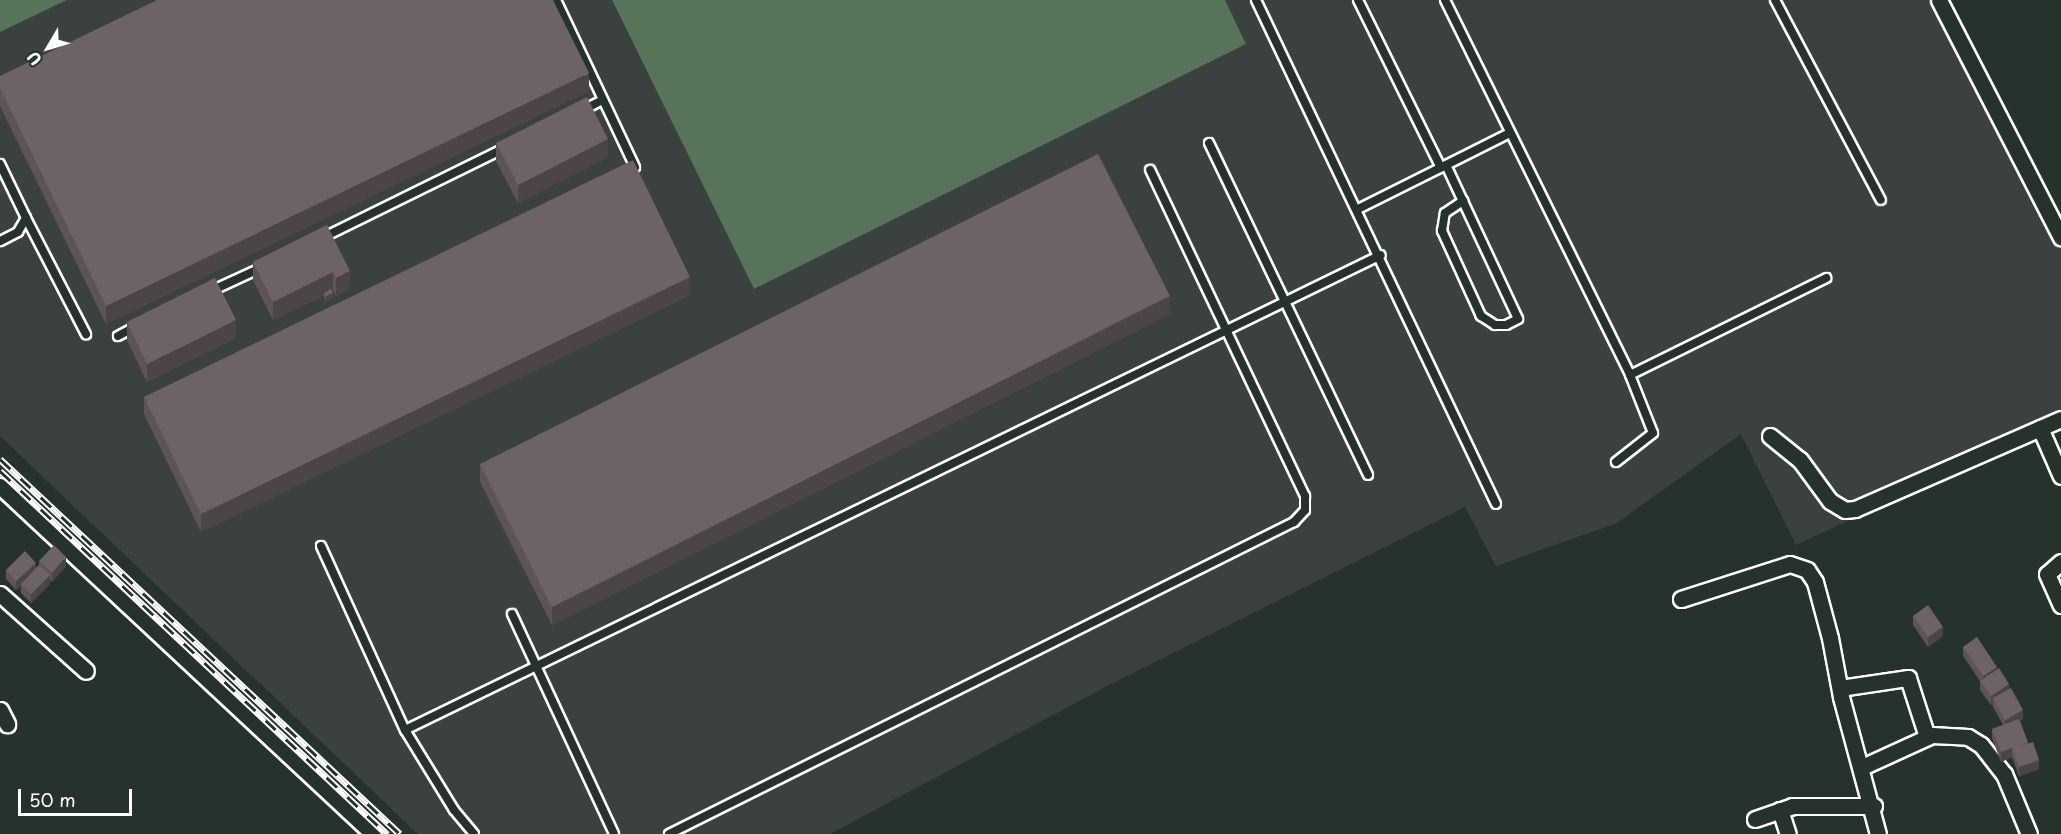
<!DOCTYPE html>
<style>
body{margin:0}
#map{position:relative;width:2061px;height:834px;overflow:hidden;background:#26332d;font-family:"Playpen Sans",sans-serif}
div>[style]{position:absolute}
.built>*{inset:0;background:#3b413e}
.green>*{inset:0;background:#57745b}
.roads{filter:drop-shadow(2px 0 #fff) drop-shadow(-2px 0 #fff) drop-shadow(0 2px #fff) drop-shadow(0 -2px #fff)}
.lane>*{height:8px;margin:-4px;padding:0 4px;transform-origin:4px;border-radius:4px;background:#26332d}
.street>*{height:15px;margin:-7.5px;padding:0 7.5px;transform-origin:7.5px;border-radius:7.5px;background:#26332d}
.rail>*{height:7px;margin-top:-3.5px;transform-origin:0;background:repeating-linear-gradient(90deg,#26332d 0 14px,#fff 0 28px);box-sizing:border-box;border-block:2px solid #fff}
.wall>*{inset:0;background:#5e5458}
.shaded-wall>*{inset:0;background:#4c4547}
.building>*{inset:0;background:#6d6266}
span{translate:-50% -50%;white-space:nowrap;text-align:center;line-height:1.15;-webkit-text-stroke:5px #26332d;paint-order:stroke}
.north{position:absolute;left:18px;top:18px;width:60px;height:60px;-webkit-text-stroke:4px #26332d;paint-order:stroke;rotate:232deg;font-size:16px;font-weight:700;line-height:24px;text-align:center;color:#fff}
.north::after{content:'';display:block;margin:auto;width:21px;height:27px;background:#fff;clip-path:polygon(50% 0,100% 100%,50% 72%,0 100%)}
.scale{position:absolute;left:18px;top:789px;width:114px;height:27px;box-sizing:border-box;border:3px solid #fff;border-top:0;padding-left:8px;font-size:18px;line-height:21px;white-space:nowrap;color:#fff;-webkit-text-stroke:4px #26332d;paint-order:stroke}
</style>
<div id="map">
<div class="built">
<div style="clip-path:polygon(67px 0,612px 0,754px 289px,1246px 44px,1225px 0,1939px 0,2061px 237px,2061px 421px,1796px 545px,1741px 434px,1617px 523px,1496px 566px,1465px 507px,1109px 685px,830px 834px,418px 834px,0 436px,0 32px)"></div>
</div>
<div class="green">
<div style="clip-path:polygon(0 0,67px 0,0 32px)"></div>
<div style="clip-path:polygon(612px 0,1225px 0,1246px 44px,754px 289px)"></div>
</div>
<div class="roads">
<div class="lane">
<div style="left:556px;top:0;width:185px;rotate:64.7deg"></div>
<div style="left:1256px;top:0;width:558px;rotate:64.54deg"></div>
<div style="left:1358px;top:0;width:187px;rotate:63.7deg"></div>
<div style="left:1445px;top:0;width:418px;rotate:63.7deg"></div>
<div style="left:1630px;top:375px;width:219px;rotate:-26.3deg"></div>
<div style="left:1775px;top:0;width:226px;rotate:62.1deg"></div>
<div style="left:583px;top:110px;width:22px;rotate:-27deg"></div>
<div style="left:1209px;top:143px;width:368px;rotate:64.4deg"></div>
<div style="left:0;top:164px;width:60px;rotate:64.3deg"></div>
<div style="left:26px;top:218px;width:16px;rotate:120deg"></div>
<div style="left:18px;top:232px;width:20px;rotate:153deg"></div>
<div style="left:1446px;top:165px;width:170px;rotate:64.9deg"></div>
<div style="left:1518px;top:319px;width:13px;rotate:153deg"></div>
<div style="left:1506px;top:325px;width:11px;rotate:180deg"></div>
<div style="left:1495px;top:325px;width:17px;rotate:-147deg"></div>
<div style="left:1481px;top:316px;width:94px;rotate:-114.6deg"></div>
<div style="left:1442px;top:231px;width:18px;rotate:-81deg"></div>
<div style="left:1445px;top:213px;width:22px;rotate:-34deg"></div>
<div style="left:1358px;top:209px;width:170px;rotate:-26.6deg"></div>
<div style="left:26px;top:218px;width:131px;rotate:62.7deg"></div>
<div style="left:322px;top:238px;width:204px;rotate:-26.2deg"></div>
<div style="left:211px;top:291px;width:57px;rotate:-24.8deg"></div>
<div style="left:118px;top:336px;width:19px;rotate:-28deg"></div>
<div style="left:1616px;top:462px;width:47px;rotate:-38.1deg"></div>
<div style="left:1653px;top:433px;width:62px;rotate:-111.6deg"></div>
<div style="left:321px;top:546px;width:202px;rotate:65.5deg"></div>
<div style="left:405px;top:730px;width:94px;rotate:58.5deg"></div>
<div style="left:454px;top:810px;width:31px;rotate:50deg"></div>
<div style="left:512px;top:614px;width:242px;rotate:65.1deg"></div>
<div style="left:405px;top:730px;width:1085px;rotate:-25.95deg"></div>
<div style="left:669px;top:834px;width:699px;rotate:-26.53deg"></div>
<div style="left:1294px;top:522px;width:16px;rotate:-47deg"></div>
<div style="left:1305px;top:510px;width:14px;rotate:-90deg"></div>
<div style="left:1305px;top:496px;width:361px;rotate:-115.4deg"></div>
</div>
<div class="street">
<div style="left:1939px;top:0;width:267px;rotate:62.8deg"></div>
<div style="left:2040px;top:428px;width:52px;rotate:66.4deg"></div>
<div style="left:1770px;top:436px;width:38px;rotate:39deg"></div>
<div style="left:1800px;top:460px;width:51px;rotate:53.8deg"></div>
<div style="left:1830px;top:501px;width:17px;rotate:31deg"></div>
<div style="left:1845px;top:510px;width:10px;rotate:-6deg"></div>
<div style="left:1855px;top:509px;width:225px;rotate:-23.6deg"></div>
<div style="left:0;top:486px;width:510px;rotate:43.01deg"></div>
<div style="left:2061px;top:562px;width:18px;rotate:139deg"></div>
<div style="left:2047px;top:574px;width:34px;rotate:66deg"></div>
<div style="left:0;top:594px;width:115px;rotate:41.8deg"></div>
<div style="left:1681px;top:599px;width:114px;rotate:-17.8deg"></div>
<div style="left:1790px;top:564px;width:18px;rotate:19deg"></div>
<div style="left:1807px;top:570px;width:14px;rotate:56deg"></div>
<div style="left:1815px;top:582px;width:58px;rotate:75deg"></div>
<div style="left:1830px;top:638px;width:60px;rotate:79.4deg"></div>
<div style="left:1841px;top:697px;width:142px;rotate:74.9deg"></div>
<div style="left:1840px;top:688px;width:69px;rotate:-8.4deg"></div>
<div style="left:1908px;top:678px;width:62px;rotate:72.1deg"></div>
<div style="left:0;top:710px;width:16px;rotate:63deg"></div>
<div style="left:1862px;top:767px;width:77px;rotate:-24.6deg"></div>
<div style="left:1932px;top:735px;width:36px;rotate:3deg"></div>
<div style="left:1968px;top:737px;width:15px;rotate:32deg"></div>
<div style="left:1981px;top:745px;width:37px;rotate:52deg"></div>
<div style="left:2004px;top:774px;width:65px;rotate:67.4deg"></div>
<div style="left:1780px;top:810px;width:25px;rotate:72deg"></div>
<div style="left:1755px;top:819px;width:39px;rotate:-19deg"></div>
<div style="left:1792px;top:806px;width:82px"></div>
</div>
</div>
<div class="rail">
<div style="left:0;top:459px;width:548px;rotate:43.15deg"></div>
<div style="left:0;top:471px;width:531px;rotate:43.17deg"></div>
</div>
<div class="wall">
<div style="clip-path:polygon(0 76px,589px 91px,106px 324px,0 106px)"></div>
<div style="clip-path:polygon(496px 143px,608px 157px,518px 203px,496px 161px)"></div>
<div style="clip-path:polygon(327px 225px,350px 289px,336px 296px,333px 290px,332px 291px,333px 297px,326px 301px,324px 298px,324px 295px,273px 320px,253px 280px,253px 262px)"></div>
<div style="clip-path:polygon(690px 295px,201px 532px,144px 414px,144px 397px)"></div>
<div style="clip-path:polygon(1170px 314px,552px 625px,480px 482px,480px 464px)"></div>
<div style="clip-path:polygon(127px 322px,236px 338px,147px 382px,127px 340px)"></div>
<div style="clip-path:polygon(39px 561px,66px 566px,52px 582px,50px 580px,50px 584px,31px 603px,21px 593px,21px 586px,16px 590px,6px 579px,6px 570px,36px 568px,39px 565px)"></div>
<div style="clip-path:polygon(1913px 616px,1943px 636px,1928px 647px,1913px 625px)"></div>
<div style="clip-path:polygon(1963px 647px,1997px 669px,2009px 689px,2023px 719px,2020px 721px,2028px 743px,2039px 769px,2019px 776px,2012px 757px,2001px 762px,1992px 738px,1992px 729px,2003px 725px,1993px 707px,1993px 704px,1991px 705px,1980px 690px,1980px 681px,1963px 656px)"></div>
</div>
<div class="shaded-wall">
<div style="clip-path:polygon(589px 73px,589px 91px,106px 324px,106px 306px)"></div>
<div style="clip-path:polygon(608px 139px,608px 157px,518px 203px,518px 185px)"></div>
<div style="clip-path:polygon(350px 271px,350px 289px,336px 296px,336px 278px)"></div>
<div style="clip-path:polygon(333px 272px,333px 290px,273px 320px,273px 302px)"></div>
<div style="clip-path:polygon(690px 277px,690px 295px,201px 532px,201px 514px)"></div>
<div style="clip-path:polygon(333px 293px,333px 297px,326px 301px,326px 296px)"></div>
<div style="clip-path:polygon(1170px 296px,1170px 314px,552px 625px,552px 607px)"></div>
<div style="clip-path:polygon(236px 320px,236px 338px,147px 382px,147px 364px)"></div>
<div style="clip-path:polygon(66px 557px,66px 566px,52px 582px,52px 573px)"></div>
<div style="clip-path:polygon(36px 563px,36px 572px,21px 584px,21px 586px,16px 590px,16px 581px)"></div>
<div style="clip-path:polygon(50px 575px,50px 584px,31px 603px,31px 594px)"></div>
<div style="clip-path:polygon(1943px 627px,1943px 636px,1928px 647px,1928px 637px)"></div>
<div style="clip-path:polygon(1997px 667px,1997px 676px,1983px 685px,1983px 676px)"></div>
<div style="clip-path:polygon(2009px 684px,2009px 693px,1993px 698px,1993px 704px,1991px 705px,1991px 696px)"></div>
<div style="clip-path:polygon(2023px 710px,2023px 719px,2005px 729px,2005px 720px)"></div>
<div style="clip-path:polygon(2012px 748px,2012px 757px,2001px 762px,2001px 752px)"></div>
<div style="clip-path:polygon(2039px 760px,2039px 769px,2019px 776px,2019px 767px)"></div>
</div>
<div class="building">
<div style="clip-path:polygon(157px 0,553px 0,589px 73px,106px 306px,0 88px,0 76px)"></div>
<div style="clip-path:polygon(587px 97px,608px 139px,518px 185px,496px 143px)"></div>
<div style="clip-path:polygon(1098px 154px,1170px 296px,552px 607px,480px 464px)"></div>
<div style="clip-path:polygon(633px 160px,690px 277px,201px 514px,144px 397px)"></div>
<div style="clip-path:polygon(327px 225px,350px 271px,336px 278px,333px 272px,273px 302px,253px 262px)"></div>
<div style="clip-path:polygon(215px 278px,236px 320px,147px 364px,127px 322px)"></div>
<div style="clip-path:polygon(331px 289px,333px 293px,326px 296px,324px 293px)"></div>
<div style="clip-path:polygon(54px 545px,66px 557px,52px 573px,39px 561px)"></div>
<div style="clip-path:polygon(25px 551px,36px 563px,16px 581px,6px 570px)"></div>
<div style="clip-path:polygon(39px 565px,50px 575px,31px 594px,21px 584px)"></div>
<div style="clip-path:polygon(1928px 605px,1943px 627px,1928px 637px,1913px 616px)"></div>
<div style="clip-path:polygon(1977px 637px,1997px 667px,1983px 676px,1963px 647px)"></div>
<div style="clip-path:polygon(1999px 668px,2009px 684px,1991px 696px,1980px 681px)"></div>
<div style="clip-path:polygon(2011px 688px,2023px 710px,2005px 720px,1993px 698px)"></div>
<div style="clip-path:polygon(2019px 719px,2028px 742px,2016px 747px,2033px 742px,2039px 760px,2019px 767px,2012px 748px,2001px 752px,1992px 729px)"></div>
</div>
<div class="north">U</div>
<div class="scale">50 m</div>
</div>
